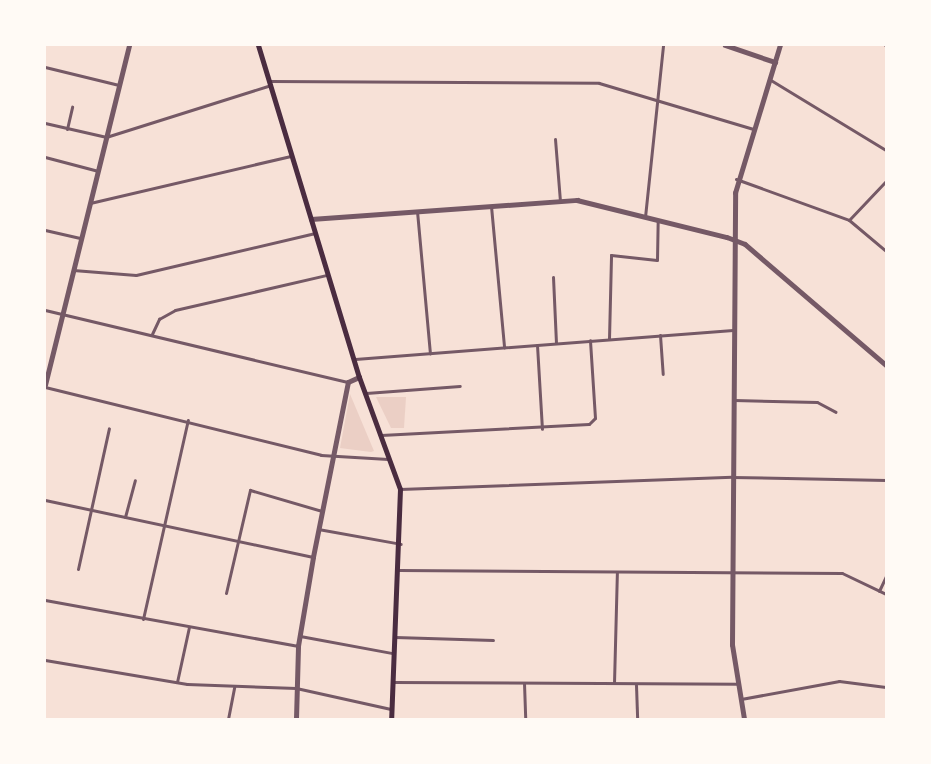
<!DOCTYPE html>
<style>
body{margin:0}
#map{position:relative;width:931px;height:764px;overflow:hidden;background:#f7e1d7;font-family:"Golos Text",sans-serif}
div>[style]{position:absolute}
.green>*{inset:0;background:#ebcfc5}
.minor>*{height:3px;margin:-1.5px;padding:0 1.5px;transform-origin:1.5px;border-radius:1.5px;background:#755966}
.tertiary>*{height:4.5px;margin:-2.25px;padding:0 2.25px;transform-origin:2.25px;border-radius:2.25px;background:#755966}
.primary>*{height:5px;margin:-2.5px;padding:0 2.5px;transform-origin:2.5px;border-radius:2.5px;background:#4a2c40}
span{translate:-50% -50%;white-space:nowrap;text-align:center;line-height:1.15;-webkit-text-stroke:6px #fffaf5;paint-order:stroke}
.frame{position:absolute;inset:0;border:46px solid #fffaf5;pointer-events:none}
</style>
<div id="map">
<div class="green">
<div style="clip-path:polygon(350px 394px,374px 451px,371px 452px,340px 448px)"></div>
<div style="clip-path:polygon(376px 397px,406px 397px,404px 428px,391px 428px)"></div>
</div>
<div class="minor">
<div style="left:885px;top:45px;width:1px;rotate:45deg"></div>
<div style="left:45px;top:67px;width:76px;rotate:13.7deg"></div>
<div style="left:769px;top:79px;width:137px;rotate:31.3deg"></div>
<div style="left:270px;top:81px;width:329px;rotate:0.3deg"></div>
<div style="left:599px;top:83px;width:161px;rotate:16.6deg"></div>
<div style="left:45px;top:123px;width:63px;rotate:12.9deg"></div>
<div style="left:106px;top:137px;width:173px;rotate:-17.5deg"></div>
<div style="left:67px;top:129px;width:23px;rotate:-77deg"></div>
<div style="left:555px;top:139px;width:62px;rotate:85.4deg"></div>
<div style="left:45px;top:157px;width:55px;rotate:14.8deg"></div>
<div style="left:736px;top:179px;width:120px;rotate:19.9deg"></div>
<div style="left:849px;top:220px;width:48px;rotate:40deg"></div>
<div style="left:90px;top:203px;width:205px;rotate:-13.2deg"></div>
<div style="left:491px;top:206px;width:142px;rotate:84.7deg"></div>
<div style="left:417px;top:211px;width:143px;rotate:84.8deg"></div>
<div style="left:645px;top:217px;width:173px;rotate:-84deg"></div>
<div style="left:849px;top:220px;width:54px;rotate:-46.5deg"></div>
<div style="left:45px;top:230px;width:37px;rotate:13deg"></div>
<div style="left:73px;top:270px;width:63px;rotate:4.5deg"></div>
<div style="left:136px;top:275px;width:184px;rotate:-13.2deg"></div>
<div style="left:553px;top:277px;width:66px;rotate:87.4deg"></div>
<div style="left:45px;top:310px;width:311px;rotate:13.4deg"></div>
<div style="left:152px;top:334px;width:17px;rotate:-65deg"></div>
<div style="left:159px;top:319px;width:18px;rotate:-29deg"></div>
<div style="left:175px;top:310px;width:156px;rotate:-13deg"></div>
<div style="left:660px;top:335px;width:39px;rotate:86deg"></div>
<div style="left:609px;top:339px;width:84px;rotate:-88.6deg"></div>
<div style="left:611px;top:255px;width:46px;rotate:6.2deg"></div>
<div style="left:657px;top:260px;width:39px;rotate:-89deg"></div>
<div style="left:537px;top:345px;width:84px;rotate:86.6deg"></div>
<div style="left:355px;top:359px;width:379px;rotate:-4.4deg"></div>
<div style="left:45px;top:387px;width:284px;rotate:13.8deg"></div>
<div style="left:321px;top:455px;width:67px;rotate:3.4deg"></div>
<div style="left:366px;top:393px;width:94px;rotate:-4.3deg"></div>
<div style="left:734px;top:400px;width:83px;rotate:1.4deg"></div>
<div style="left:817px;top:402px;width:21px;rotate:28deg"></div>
<div style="left:381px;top:435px;width:208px;rotate:-3deg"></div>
<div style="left:589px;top:424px;width:8px;rotate:-45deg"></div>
<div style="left:595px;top:418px;width:78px;rotate:-93.7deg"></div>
<div style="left:400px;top:489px;width:332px;rotate:-2.1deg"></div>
<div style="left:732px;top:477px;width:154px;rotate:1.1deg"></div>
<div style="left:45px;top:500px;width:274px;rotate:12deg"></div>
<div style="left:125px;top:517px;width:38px;rotate:-75deg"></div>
<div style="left:318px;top:529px;width:84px;rotate:10.2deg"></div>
<div style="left:78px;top:569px;width:144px;rotate:-77.6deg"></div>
<div style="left:399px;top:570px;width:443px;rotate:0.4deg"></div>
<div style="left:842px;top:573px;width:49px;rotate:25.5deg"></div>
<div style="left:879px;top:591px;width:17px;rotate:-65deg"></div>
<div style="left:226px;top:593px;width:106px;rotate:-76.9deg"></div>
<div style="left:250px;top:490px;width:75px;rotate:16.3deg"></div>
<div style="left:45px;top:600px;width:256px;rotate:10.3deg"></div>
<div style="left:143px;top:619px;width:204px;rotate:-77.3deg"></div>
<div style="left:300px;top:636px;width:94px;rotate:10.5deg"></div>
<div style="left:395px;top:637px;width:98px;rotate:1.8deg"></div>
<div style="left:45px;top:660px;width:144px;rotate:9.6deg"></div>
<div style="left:187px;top:684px;width:109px;rotate:2.1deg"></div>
<div style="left:296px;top:688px;width:97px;rotate:12.5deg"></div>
<div style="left:177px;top:682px;width:56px;rotate:-77.7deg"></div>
<div style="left:393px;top:682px;width:346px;rotate:0.3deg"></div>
<div style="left:524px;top:683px;width:36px;rotate:88deg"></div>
<div style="left:614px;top:683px;width:111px;rotate:-88.5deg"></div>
<div style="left:636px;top:685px;width:34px;rotate:88deg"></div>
<div style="left:741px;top:699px;width:100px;rotate:-10.4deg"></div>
<div style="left:839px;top:681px;width:47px;rotate:7.3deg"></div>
<div style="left:228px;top:719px;width:33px;rotate:-79deg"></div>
</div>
<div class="tertiary">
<div style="left:725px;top:45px;width:53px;rotate:18.8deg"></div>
<div style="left:311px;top:219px;width:267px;rotate:-4.1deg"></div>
<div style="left:577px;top:200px;width:154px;rotate:13.9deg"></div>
<div style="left:727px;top:237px;width:19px;rotate:21deg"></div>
<div style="left:745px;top:244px;width:186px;rotate:40.6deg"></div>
<div style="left:45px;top:385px;width:350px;rotate:-76.1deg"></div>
<div style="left:296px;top:719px;width:73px;rotate:-88.4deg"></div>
<div style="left:298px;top:646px;width:90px;rotate:-80.4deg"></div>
<div style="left:313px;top:557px;width:178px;rotate:-78.7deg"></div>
<div style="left:348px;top:382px;width:12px;rotate:-24deg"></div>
<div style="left:744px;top:719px;width:75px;rotate:-99.2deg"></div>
<div style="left:732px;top:645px;width:452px;rotate:-89.6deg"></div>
<div style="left:735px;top:193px;width:155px;rotate:-73.1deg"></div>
</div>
<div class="primary">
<div style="left:258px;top:45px;width:347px;rotate:73.1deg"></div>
<div style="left:359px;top:377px;width:119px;rotate:69.9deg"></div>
<div style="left:400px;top:489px;width:230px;rotate:92.2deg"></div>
</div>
<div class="frame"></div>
</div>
